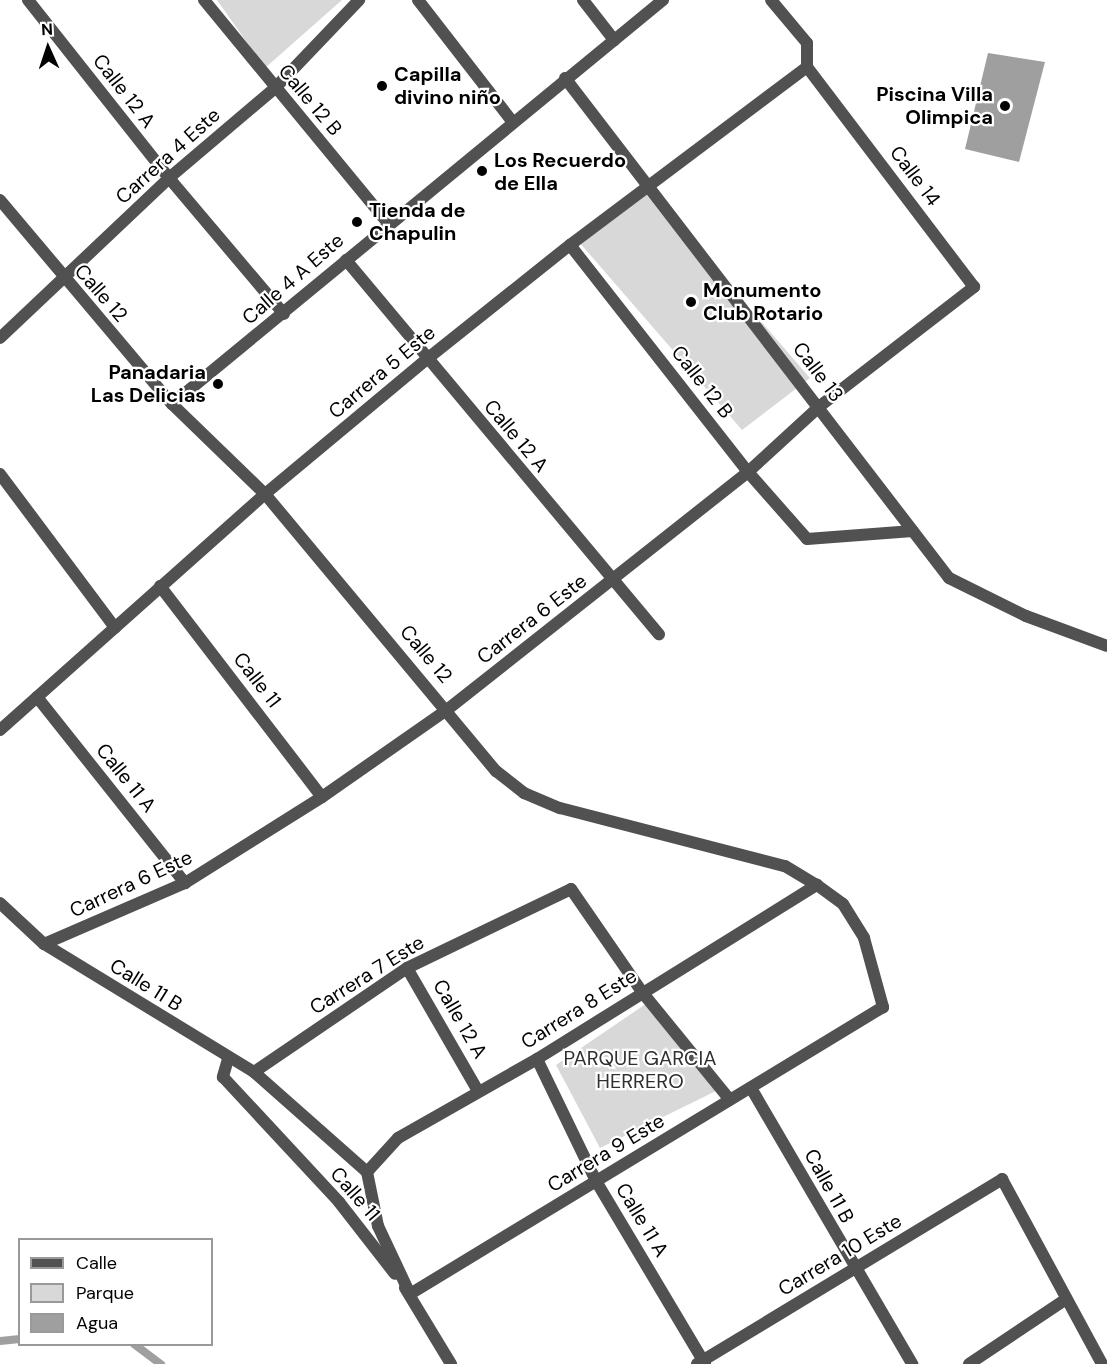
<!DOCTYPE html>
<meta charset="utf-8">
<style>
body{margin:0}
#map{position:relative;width:1107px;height:1364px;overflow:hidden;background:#fff;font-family:"DM Sans",sans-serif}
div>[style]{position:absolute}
.green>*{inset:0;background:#d8d8d8}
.water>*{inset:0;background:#9f9f9f}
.stream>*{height:8px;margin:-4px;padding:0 4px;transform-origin:4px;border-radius:4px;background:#9f9f9f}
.street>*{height:12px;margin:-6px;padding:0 6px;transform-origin:6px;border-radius:6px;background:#515151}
.dots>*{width:16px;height:16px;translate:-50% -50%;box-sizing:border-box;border:3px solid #fff;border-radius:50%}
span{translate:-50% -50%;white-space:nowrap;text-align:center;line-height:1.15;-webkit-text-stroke:4.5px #fff;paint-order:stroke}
.poi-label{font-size:20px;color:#000;font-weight:700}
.left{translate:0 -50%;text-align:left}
.right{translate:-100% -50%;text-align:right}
.street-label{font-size:20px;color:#000}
.park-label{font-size:20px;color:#2f2f2f}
.legend{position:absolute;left:18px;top:1238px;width:195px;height:108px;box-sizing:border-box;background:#fff;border:2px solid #999;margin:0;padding:8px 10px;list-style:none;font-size:18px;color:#000}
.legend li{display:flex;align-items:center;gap:12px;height:30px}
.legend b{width:30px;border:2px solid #999}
.north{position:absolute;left:18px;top:18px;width:60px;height:60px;-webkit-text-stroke:4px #fff;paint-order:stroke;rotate:357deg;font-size:16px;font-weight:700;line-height:24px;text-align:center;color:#000}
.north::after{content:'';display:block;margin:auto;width:21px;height:27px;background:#000;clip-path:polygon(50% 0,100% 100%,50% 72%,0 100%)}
</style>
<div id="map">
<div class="green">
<div style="clip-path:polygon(217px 0,342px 0,265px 68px)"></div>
<div style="clip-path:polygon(648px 191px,810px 378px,742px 430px,579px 242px)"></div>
<div style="clip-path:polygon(653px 999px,718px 1090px,600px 1148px,556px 1065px)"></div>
</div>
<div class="water">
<div style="clip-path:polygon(988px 53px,1045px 62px,1019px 162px,965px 149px)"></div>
</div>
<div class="stream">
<div style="left:0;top:1341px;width:20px;rotate:-6deg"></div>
<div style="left:134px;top:1344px;width:34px;rotate:37deg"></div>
</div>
<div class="street">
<div style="left:28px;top:0;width:227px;rotate:51.6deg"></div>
<div style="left:169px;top:178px;width:178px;rotate:49.8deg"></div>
<div style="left:204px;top:0;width:289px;rotate:50.5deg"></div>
<div style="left:418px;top:0;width:153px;rotate:52.2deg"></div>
<div style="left:583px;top:0;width:51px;rotate:52.2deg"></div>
<div style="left:565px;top:78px;width:630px;rotate:52.48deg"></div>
<div style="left:949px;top:578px;width:86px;rotate:26.3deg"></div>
<div style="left:1026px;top:616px;width:86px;rotate:20.3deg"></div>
<div style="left:0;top:200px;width:267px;rotate:49.9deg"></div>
<div style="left:172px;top:404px;width:129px;rotate:44.1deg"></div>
<div style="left:265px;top:494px;width:361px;rotate:50.2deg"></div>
<div style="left:496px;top:771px;width:36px;rotate:38deg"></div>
<div style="left:524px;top:793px;width:39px;rotate:23deg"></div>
<div style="left:560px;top:808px;width:232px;rotate:14.5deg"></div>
<div style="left:785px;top:866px;width:37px;rotate:31deg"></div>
<div style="left:817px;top:885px;width:32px;rotate:36deg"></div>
<div style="left:843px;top:904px;width:40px;rotate:58deg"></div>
<div style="left:864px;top:938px;width:72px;rotate:74.6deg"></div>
<div style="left:883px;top:1007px;width:553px;rotate:148.75deg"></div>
<div style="left:410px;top:1294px;width:75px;rotate:-115.2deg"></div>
<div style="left:378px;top:1226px;width:55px;rotate:-101.5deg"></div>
<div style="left:367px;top:1172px;width:151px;rotate:-138.5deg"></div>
<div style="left:254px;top:1072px;width:246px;rotate:-148.6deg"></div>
<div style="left:44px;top:944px;width:60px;rotate:-137deg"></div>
<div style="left:570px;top:245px;width:288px;rotate:51.9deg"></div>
<div style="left:748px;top:472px;width:89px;rotate:48.6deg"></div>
<div style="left:807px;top:539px;width:106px;rotate:-4.3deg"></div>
<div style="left:346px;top:260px;width:488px;rotate:50.1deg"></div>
<div style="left:0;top:338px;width:233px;rotate:-43.4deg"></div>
<div style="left:169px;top:178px;width:139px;rotate:-40.3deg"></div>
<div style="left:275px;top:88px;width:122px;rotate:-46.3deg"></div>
<div style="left:172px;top:404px;width:636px;rotate:-39.45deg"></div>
<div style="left:0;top:474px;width:192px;rotate:53.2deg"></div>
<div style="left:160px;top:586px;width:266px;rotate:52.5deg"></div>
<div style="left:37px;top:697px;width:238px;rotate:51.5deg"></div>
<div style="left:0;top:730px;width:355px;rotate:-41.7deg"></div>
<div style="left:265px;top:494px;width:211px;rotate:-39.8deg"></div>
<div style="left:427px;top:359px;width:183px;rotate:-38.6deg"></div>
<div style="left:570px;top:245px;width:296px;rotate:-36.9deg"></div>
<div style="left:44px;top:944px;width:154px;rotate:-23.4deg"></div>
<div style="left:185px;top:883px;width:162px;rotate:-32.1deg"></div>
<div style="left:322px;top:797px;width:154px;rotate:-34.9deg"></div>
<div style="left:448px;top:709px;width:382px;rotate:-38.3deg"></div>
<div style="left:748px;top:472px;width:98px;rotate:-42.5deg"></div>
<div style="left:820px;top:406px;width:195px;rotate:-37.7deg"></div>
<div style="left:974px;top:287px;width:276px;rotate:-127.2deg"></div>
<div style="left:807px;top:67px;width:24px;rotate:-90deg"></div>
<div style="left:807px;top:43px;width:56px;rotate:-129.9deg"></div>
<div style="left:407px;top:968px;width:142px;rotate:60deg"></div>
<div style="left:228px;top:1059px;width:19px;rotate:106deg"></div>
<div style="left:223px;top:1077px;width:171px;rotate:47.1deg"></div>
<div style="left:339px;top:1202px;width:91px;rotate:52.1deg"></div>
<div style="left:537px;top:1059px;width:136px;rotate:64.2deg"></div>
<div style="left:596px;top:1181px;width:213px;rotate:59.2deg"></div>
<div style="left:254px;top:1072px;width:185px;rotate:-34.2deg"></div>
<div style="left:407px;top:968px;width:182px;rotate:-25.7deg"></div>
<div style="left:571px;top:889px;width:125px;rotate:55.4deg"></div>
<div style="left:642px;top:992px;width:139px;rotate:50.8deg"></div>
<div style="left:751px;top:1088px;width:320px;rotate:59.7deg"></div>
<div style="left:367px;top:1172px;width:46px;rotate:-47.6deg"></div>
<div style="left:398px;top:1138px;width:160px;rotate:-29.6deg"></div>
<div style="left:537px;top:1059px;width:330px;rotate:-31.9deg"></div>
<div style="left:405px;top:1288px;width:89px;rotate:58.8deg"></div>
<div style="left:697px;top:1364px;width:357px;rotate:-31.2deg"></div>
<div style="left:1002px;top:1179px;width:210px;rotate:61.6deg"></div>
<div style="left:969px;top:1364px;width:117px;rotate:-33.8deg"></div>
</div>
<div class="dots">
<div style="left:382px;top:86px;background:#000"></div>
<div style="left:1005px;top:106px;background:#000"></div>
<div style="left:482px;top:171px;background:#000"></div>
<div style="left:357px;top:222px;background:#000"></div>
<div style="left:691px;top:302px;background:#000"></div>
<div style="left:218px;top:384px;background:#000"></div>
</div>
<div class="poi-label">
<span class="left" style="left:394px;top:86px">Capilla<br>divino niño</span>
<span class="right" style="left:993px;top:106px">Piscina Villa<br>Olimpica</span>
<span class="left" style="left:494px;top:172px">Los Recuerdo<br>de Ella</span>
<span class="left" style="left:369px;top:222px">Tienda de<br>Chapulin</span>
<span class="left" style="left:703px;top:302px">Monumento<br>Club Rotario</span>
<span class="right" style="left:206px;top:384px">Panadaria<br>Las Delicias</span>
</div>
<div class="street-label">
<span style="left:124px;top:91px;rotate:52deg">Calle 12 A</span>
<span style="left:310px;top:100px;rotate:50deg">Calle 12 B</span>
<span style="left:168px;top:156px;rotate:-42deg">Carrera 4 Este</span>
<span style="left:915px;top:176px;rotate:53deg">Calle 14</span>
<span style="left:293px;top:279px;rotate:-41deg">Calle 4 A Este</span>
<span style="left:101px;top:293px;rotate:49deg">Calle 12</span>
<span style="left:382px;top:372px;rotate:-40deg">Carrera 5 Este</span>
<span style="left:818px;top:372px;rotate:53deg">Calle 13</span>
<span style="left:702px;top:382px;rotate:52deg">Calle 12 B</span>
<span style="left:516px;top:436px;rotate:50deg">Calle 12 A</span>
<span style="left:532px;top:619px;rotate:-38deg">Carrera 6 Este</span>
<span style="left:426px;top:654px;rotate:50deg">Calle 12</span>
<span style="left:257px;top:680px;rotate:52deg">Calle 11</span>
<span style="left:126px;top:778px;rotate:51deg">Calle 11 A</span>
<span style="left:131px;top:884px;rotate:-25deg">Carrera 6 Este</span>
<span style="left:367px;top:975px;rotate:-32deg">Carrera 7 Este</span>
<span style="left:146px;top:985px;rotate:32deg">Calle 11 B</span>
<span style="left:579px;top:1009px;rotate:-32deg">Carrera 8 Este</span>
<span style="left:460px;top:1019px;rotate:60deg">Calle 12 A</span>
<span style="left:606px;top:1153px;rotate:-31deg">Carrera 9 Este</span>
<span style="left:829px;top:1186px;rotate:61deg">Calle 11 B</span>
<span style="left:355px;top:1194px;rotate:49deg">Calle 11</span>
<span style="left:642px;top:1220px;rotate:59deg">Calle 11 A</span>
<span style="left:840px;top:1255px;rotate:-31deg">Carrera 10 Este</span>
</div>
<div class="park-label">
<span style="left:640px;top:1070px">PARQUE GARCIA<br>HERRERO</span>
</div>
<ul class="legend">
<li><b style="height:8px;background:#515151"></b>Calle</li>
<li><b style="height:16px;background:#d8d8d8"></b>Parque</li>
<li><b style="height:16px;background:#9f9f9f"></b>Agua</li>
</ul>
<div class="north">N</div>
</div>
